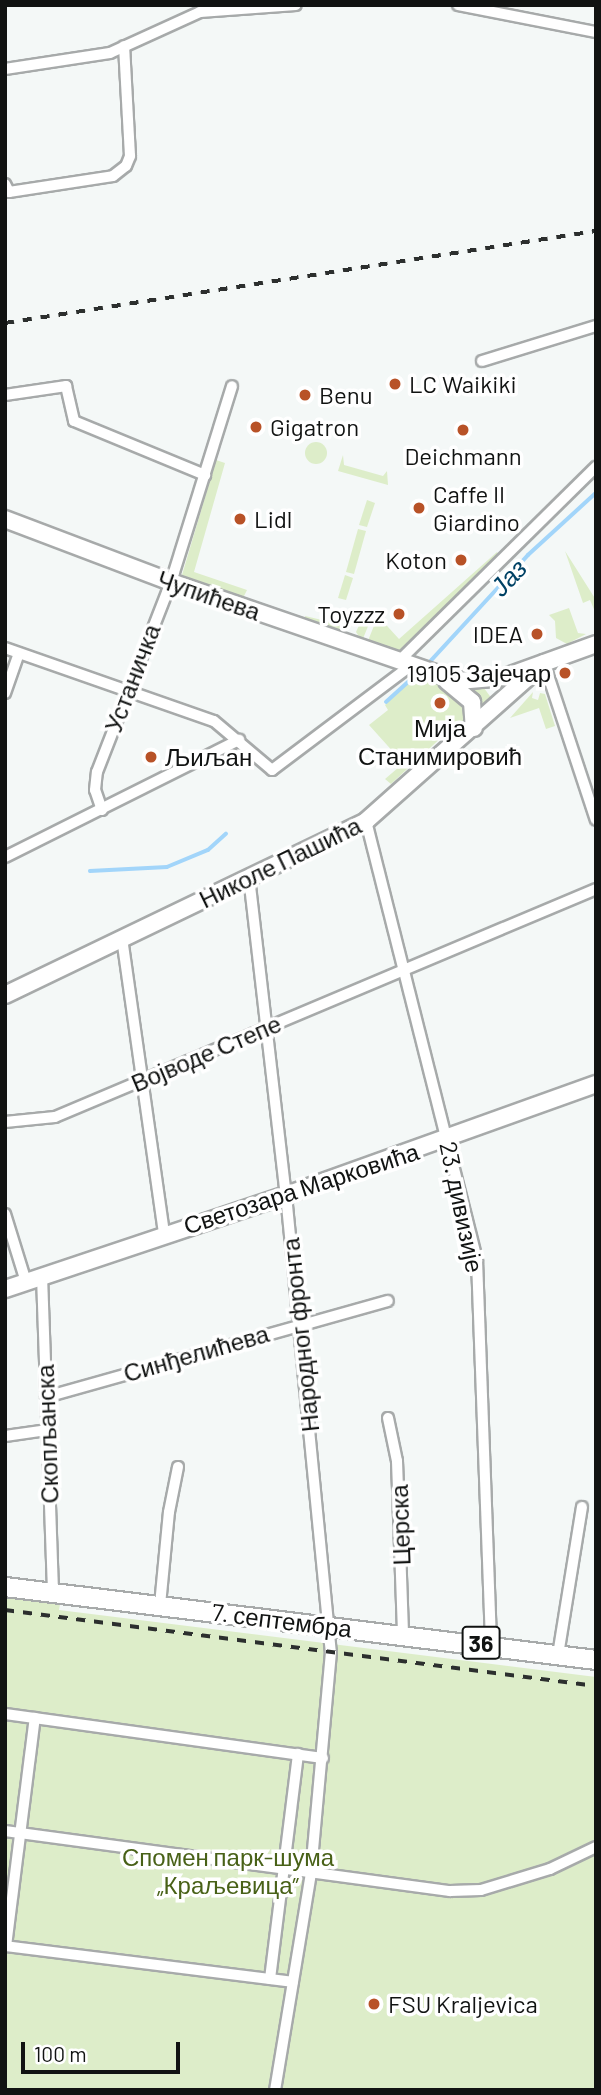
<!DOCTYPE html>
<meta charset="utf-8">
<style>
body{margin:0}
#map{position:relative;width:601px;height:2095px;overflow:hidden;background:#f4f8f7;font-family:Barlow,sans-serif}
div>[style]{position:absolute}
.green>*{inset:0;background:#ddedc9}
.round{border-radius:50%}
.stream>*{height:3.5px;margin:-1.75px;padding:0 1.75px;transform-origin:1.75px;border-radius:1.75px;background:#a2d5fa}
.roads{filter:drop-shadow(2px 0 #a7aaaa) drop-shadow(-2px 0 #a7aaaa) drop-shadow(0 2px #a7aaaa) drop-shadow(0 -2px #a7aaaa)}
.street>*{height:10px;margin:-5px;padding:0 5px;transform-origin:5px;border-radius:5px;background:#fff}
.secondary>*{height:16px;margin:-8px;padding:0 8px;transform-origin:8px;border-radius:8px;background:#fff}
.primary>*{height:18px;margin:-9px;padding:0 9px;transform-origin:9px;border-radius:9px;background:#fff}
.rail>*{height:3.5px;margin-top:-1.75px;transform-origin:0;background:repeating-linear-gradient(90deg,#2c2f2e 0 9px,transparent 0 18px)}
.dots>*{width:19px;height:19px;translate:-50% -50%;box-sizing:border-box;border:4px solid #fff;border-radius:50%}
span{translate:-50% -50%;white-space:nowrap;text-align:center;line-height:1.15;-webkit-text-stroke:7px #fff;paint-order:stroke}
.shield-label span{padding:2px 5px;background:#fff;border:2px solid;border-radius:5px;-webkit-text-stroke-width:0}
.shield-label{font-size:23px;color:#111312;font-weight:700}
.poi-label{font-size:24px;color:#111312}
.left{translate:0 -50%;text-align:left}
.right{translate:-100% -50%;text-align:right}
.street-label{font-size:24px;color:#111312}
.park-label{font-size:24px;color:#486117}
.water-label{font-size:26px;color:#004265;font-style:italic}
.frame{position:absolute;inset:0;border:7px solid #111312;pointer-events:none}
.scale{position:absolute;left:21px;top:2042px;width:159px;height:32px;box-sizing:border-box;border:4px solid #111312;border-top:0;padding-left:9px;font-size:21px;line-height:24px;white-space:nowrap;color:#111312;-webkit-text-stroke:5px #fff;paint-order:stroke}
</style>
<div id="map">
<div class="green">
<div class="round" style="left:305px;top:442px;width:22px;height:22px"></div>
<div style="clip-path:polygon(343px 455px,344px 465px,383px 476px,387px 471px,388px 485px,338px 471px)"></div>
<div style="clip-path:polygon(216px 460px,225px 463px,194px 572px,247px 590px,243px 598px,182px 575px)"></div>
<div style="clip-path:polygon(367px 500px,375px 503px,367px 527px,359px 525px)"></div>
<div style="clip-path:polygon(358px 529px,366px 531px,354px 574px,346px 572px)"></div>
<div style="clip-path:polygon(565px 551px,596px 600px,596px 614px,590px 600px,583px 603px)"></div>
<div style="clip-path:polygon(497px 552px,499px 555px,396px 655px,367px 643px,378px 616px,399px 639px)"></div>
<div style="clip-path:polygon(345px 575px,353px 578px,346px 600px,338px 598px)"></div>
<div style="clip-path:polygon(367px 608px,373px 614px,362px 641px,356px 632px)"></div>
<div style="clip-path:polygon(569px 608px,578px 633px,586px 634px,567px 644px,556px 638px,555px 621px,549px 615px)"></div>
<div style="clip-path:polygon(325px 612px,346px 619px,343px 634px,306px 622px,305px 616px,322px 620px)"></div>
<div style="clip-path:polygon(415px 674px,446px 684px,464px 701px,465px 724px,444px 735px,391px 784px,385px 779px,399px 767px,392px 758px,396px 755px,369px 725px,388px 710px,385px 705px)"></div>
<div style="clip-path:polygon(460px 685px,484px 688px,492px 699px,487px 706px,480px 704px)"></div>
<div style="clip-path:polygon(533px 692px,532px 698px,538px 700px,540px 693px,545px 694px,555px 726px,546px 729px,539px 708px,510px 718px)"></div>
<div style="clip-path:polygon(5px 1597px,60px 1604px,59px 1610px,596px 1677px,596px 2090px,5px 2090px)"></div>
</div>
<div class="stream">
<div style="left:427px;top:665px;width:149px;rotate:-47.4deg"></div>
<div style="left:528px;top:555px;width:92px;rotate:-42.4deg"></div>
<div style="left:386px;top:702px;width:43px;rotate:-42.2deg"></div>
<div style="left:90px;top:871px;width:77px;rotate:-3deg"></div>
<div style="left:167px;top:867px;width:44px;rotate:-22.5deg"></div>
<div style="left:208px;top:850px;width:24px;rotate:-42deg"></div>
</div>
<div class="roads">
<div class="street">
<div style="left:458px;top:5px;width:141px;rotate:11.1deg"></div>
<div style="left:5px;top:69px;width:106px;rotate:-8.7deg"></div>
<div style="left:110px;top:53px;width:99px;rotate:-24.5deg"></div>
<div style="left:200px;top:12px;width:96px;rotate:-4.2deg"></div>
<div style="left:5px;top:184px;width:9px;rotate:63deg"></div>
<div style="left:9px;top:192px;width:105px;rotate:-8.7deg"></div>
<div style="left:113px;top:176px;width:16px;rotate:-38deg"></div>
<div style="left:126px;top:166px;width:11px;rotate:-68deg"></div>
<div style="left:130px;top:156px;width:110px;rotate:-93.1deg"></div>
<div style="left:482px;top:361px;width:119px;rotate:-17.1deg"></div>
<div style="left:5px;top:395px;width:62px;rotate:-8.4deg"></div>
<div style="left:66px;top:386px;width:36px;rotate:77deg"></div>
<div style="left:74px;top:421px;width:142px;rotate:22.4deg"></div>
<div style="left:5px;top:648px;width:221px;rotate:19.3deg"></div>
<div style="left:214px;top:721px;width:76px;rotate:40.2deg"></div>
<div style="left:272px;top:770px;width:173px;rotate:-37deg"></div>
<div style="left:398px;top:662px;width:278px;rotate:-44.6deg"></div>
<div style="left:544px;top:663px;width:165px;rotate:71.7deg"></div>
<div style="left:5px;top:693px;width:42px;rotate:-70.7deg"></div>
<div style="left:102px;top:810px;width:21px;rotate:-109deg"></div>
<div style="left:95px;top:790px;width:18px;rotate:-84deg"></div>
<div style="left:97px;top:772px;width:204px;rotate:-68.7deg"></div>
<div style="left:171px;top:582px;width:205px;rotate:-72.7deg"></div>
<div style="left:366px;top:821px;width:453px;rotate:75.8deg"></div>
<div style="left:477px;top:1260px;width:384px;rotate:87.9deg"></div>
<div style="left:5px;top:857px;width:262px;rotate:-26.6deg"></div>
<div style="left:249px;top:877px;width:320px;rotate:83.4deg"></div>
<div style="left:286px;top:1195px;width:459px;rotate:84.4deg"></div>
<div style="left:331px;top:1652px;width:222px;rotate:95.2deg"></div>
<div style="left:311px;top:1873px;width:220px;rotate:99.4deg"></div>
<div style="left:122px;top:938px;width:298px;rotate:81.9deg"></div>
<div style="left:5px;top:1122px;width:50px;rotate:-5.7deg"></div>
<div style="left:55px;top:1117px;width:587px;rotate:-22.85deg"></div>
<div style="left:5px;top:1214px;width:71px;rotate:72.8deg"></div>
<div style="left:42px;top:1276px;width:316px;rotate:88deg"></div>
<div style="left:46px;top:1397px;width:355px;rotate:-15.7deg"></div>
<div style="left:388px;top:1418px;width:44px;rotate:78.2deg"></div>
<div style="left:397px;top:1461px;width:173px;rotate:88deg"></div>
<div style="left:5px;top:1436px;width:42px;rotate:-8.1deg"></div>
<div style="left:160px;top:1605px;width:93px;rotate:-84.5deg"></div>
<div style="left:169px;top:1512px;width:46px;rotate:-78.7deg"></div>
<div style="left:558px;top:1655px;width:150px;rotate:-80.8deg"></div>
<div style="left:5px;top:1714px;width:321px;rotate:7.9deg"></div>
<div style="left:5px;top:1831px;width:449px;rotate:7.7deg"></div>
<div style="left:450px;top:1891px;width:31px;rotate:-2deg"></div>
<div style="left:481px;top:1890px;width:72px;rotate:-16.9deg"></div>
<div style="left:550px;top:1869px;width:51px;rotate:-25.6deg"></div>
<div style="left:5px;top:1946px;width:290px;rotate:7.1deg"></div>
<div style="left:6px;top:1946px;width:230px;rotate:-82.8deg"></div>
<div style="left:270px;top:1979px;width:227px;rotate:-82.9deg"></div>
</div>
<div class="secondary">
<div style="left:5px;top:519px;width:178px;rotate:20.8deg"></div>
<div style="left:171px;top:582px;width:304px;rotate:19deg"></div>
<div style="left:458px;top:681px;width:47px;rotate:-4.9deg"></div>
<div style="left:505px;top:677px;width:97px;rotate:-19.9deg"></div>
<div style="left:447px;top:681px;width:33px;rotate:40deg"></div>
<div style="left:472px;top:702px;width:26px;rotate:86deg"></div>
<div style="left:5px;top:995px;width:401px;rotate:-25.7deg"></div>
<div style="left:366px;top:821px;width:238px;rotate:-41.6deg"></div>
<div style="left:5px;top:1289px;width:296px;rotate:-18.5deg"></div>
<div style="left:286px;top:1195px;width:329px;rotate:-19.7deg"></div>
</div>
<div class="primary">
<div style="left:5px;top:1587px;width:595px;rotate:7.04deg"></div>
</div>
</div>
<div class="rail">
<div style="left:5px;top:323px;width:598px;rotate:-8.85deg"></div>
<div style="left:5px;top:1610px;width:596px;rotate:7.33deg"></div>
</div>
<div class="dots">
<div style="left:395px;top:384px;background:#b85227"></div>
<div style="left:305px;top:395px;background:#b85227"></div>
<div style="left:256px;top:427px;background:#b85227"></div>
<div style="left:463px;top:430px;background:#b85227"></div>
<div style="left:419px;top:508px;background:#b85227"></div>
<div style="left:240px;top:519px;background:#b85227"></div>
<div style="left:461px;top:560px;background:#b85227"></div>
<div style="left:399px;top:614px;background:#b85227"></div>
<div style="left:537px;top:634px;background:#b85227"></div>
<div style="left:565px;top:673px;background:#b85227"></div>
<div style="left:440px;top:703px;background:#b85227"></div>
<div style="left:151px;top:757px;background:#b85227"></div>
<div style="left:374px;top:2004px;background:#b85227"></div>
</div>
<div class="shield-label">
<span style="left:481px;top:1643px">36</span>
</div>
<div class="poi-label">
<span class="left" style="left:409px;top:384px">LC Waikiki</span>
<span class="left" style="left:319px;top:395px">Benu</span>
<span class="left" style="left:270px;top:427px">Gigatron</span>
<span style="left:463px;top:456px">Deichmann</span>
<span class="left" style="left:433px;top:508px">Caffe Il<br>Giardino</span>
<span class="left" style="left:254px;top:519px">Lidl</span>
<span class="right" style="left:447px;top:560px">Koton</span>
<span class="right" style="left:385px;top:614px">Toyzzz</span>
<span class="right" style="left:523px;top:634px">IDEA</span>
<span class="right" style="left:551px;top:673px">19105 Зајечар</span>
<span style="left:440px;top:742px">Мија<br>Станимировић</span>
<span class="left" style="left:165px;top:757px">Љиљан</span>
<span class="left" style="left:388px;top:2004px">FSU Kraljevica</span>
</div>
<div class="street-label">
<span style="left:209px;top:595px;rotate:19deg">Чупићева</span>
<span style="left:132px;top:678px;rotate:-69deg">Устаничка</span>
<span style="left:280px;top:862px;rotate:-26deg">Николе Пашића</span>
<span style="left:206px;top:1053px;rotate:-23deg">Војводе Степе</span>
<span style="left:301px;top:1188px;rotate:-18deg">Светозара Марковића</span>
<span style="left:462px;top:1207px;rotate:78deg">23. дивизије</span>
<span style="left:300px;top:1335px;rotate:-96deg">Народног фронта</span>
<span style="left:196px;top:1353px;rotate:-16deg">Синђелићева</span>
<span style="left:47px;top:1434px;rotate:-92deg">Скопљанска</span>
<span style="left:400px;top:1525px;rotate:-92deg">Церска</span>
<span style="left:282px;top:1620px;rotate:7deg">7. септембра</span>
</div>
<div class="park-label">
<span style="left:228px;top:1871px">Спомен парк-шума<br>„Краљевица”</span>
</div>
<div class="water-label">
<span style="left:508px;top:577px;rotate:-47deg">Јаз</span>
</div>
<div class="frame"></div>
<div class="scale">100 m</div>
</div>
